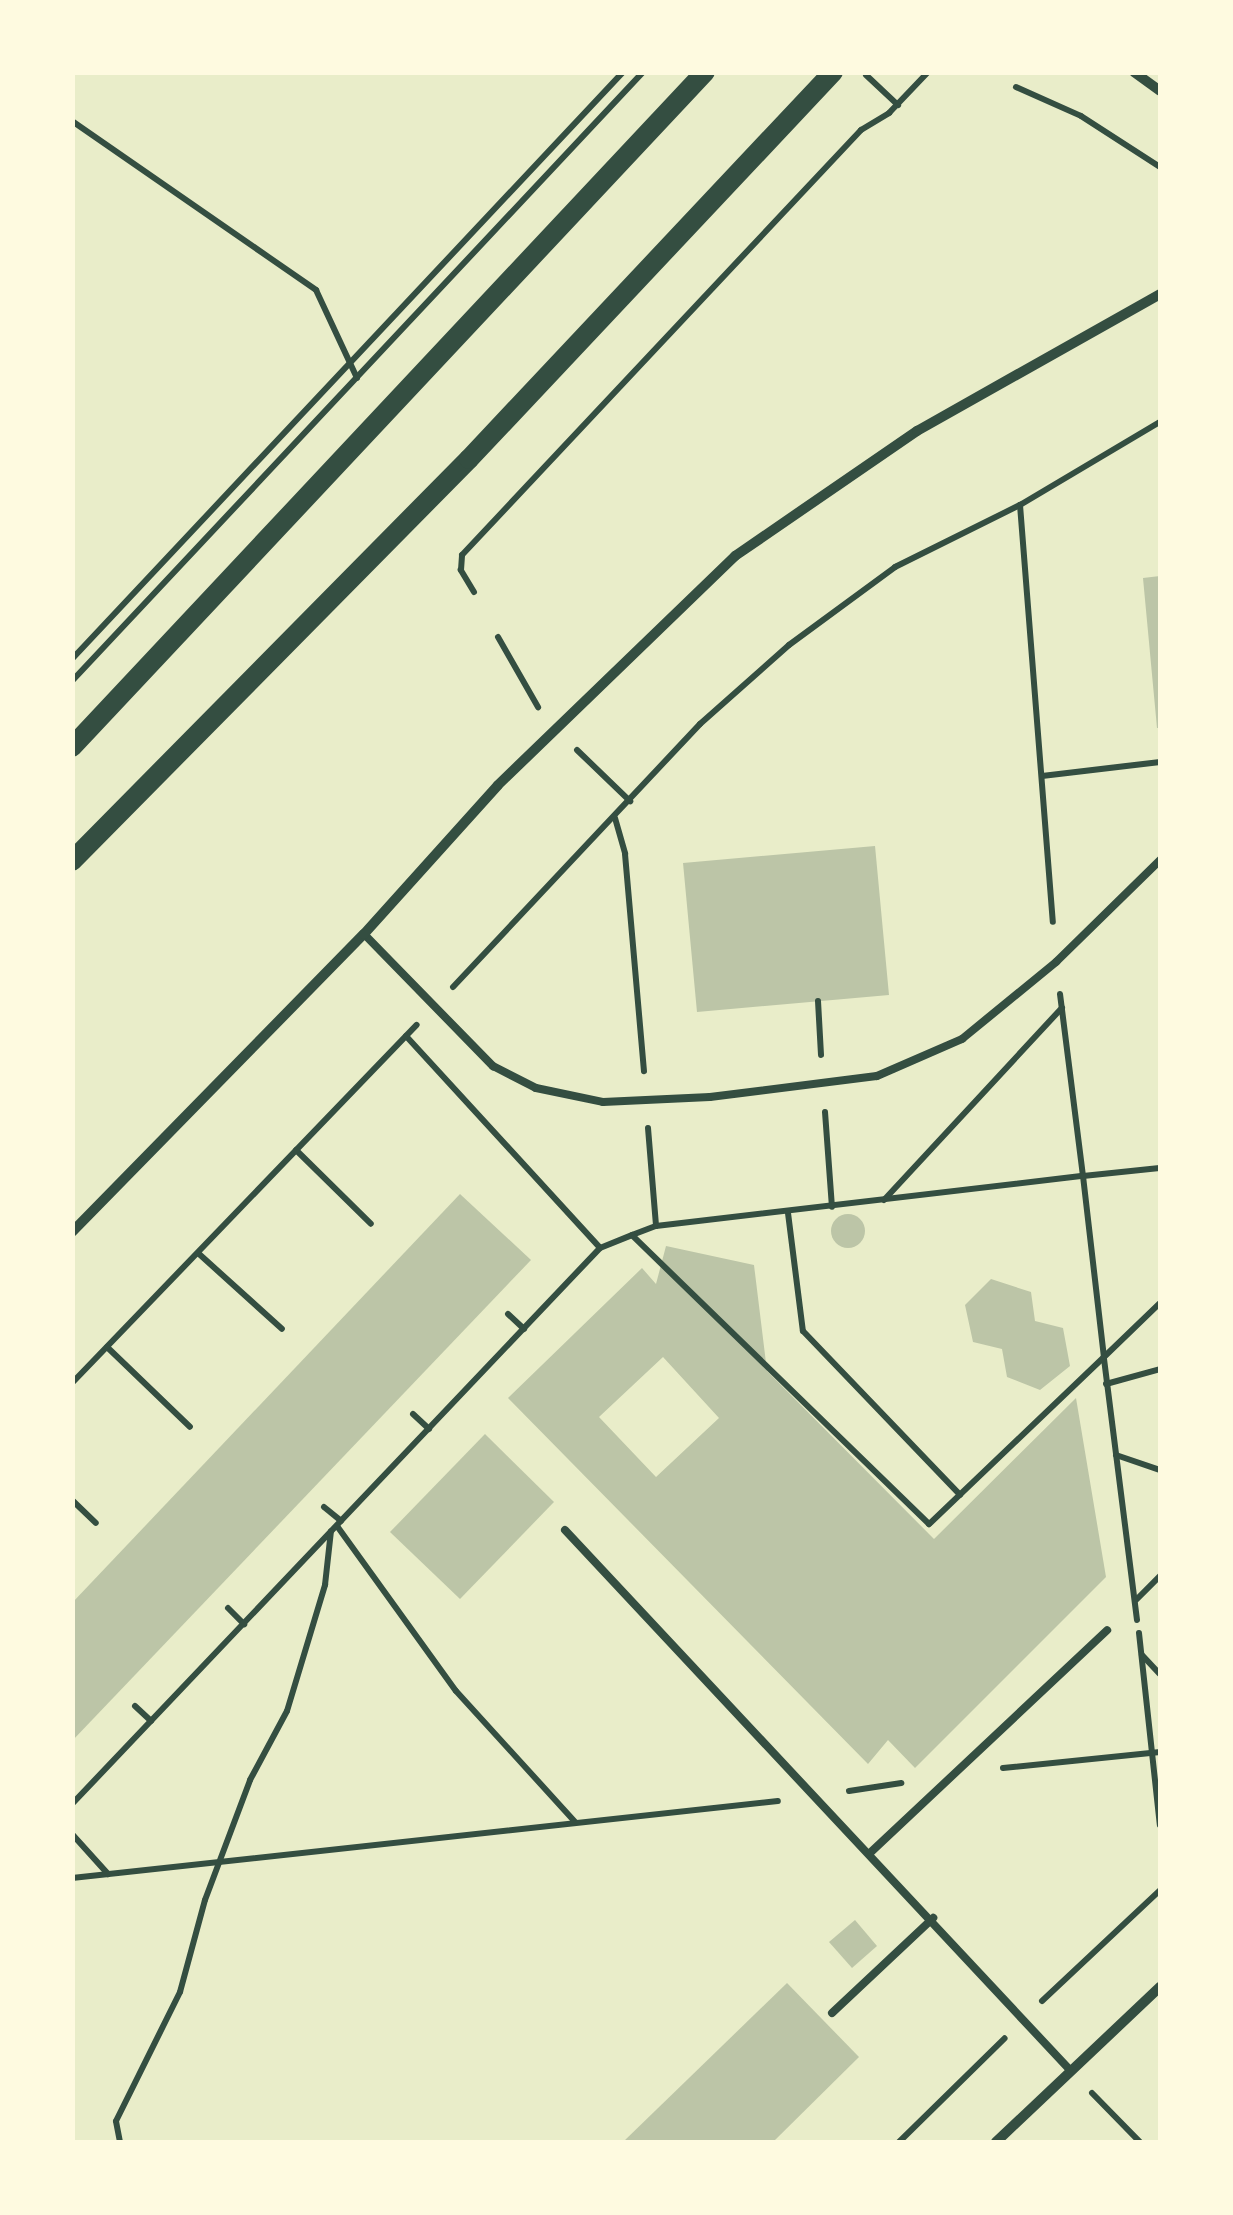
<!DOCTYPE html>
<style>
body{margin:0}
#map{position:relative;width:1233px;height:2215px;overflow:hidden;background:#e9edc9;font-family:"Space Grotesk",sans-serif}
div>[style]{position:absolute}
.building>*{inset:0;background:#bcc5a7}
.round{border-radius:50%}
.path>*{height:6px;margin:-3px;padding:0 3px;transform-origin:3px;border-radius:3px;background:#344e41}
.service>*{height:8px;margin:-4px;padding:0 4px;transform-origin:4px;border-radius:4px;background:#344e41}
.minor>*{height:10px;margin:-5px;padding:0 5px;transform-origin:5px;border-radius:5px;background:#344e41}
.secondary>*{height:20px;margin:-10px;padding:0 10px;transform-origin:10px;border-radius:10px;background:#344e41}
span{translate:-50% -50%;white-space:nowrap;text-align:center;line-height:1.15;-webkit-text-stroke:9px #fefae0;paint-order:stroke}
.frame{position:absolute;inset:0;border:75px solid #fefae0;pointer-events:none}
</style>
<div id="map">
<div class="building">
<div style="clip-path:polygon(1160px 576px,1160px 728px,1157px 728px,1143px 578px)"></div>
<div style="clip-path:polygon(875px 846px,889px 995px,697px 1012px,683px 863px)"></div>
<div style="clip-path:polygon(460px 1194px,531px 1260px,72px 1741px,72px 1603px)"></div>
<div class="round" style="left:831px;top:1214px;width:34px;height:34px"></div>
<div style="clip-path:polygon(evenodd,666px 1246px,754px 1265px,767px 1371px,934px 1539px,1076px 1398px,1106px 1577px,915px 1768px,888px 1740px,868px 1764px,508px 1398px,642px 1268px,656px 1284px,666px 1246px,663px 1357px,719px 1418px,656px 1477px,599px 1417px,663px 1357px)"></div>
<div style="clip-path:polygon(991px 1279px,1031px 1292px,1035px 1321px,1063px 1328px,1070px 1366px,1040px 1390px,1007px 1377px,1002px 1349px,973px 1342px,965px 1305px)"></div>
<div style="clip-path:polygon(485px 1434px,554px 1502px,460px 1599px,390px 1532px)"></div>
<div style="clip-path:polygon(855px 1920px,877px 1946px,852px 1968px,829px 1942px)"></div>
<div style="clip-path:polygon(787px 1983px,859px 2057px,773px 2142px,623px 2142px)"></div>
</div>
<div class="path">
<div style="left:866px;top:75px;width:44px;rotate:43.2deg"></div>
<div style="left:1016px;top:87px;width:71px;rotate:24deg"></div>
<div style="left:1081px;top:116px;width:94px;rotate:32.8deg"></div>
<div style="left:72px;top:121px;width:297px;rotate:34.7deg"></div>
<div style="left:316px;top:290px;width:97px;rotate:65deg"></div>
<div style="left:1020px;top:505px;width:418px;rotate:85.5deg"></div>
<div style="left:474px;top:592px;width:26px;rotate:-121deg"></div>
<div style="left:461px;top:570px;width:15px;rotate:-86deg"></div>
<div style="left:462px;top:555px;width:583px;rotate:-46.81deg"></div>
<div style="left:861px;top:130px;width:33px;rotate:-31deg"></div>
<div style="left:889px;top:113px;width:57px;rotate:-46.4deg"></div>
<div style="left:498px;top:637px;width:81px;rotate:60.3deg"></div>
<div style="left:72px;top:659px;width:805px;rotate:-46.81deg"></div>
<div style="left:72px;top:681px;width:835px;rotate:-46.84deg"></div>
<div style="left:577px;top:750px;width:74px;rotate:43.9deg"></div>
<div style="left:1042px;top:776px;width:119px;rotate:-6.8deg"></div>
<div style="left:615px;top:818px;width:37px;rotate:74deg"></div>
<div style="left:625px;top:854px;width:218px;rotate:85deg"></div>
<div style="left:453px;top:987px;width:361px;rotate:-46.8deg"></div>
<div style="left:700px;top:724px;width:119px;rotate:-41.6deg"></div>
<div style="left:789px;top:645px;width:132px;rotate:-36.3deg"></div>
<div style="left:895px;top:567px;width:140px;rotate:-26.4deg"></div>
<div style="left:1020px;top:505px;width:163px;rotate:-30.7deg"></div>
<div style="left:1060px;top:994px;width:183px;rotate:82.8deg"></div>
<div style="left:1083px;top:1176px;width:77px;rotate:-5.9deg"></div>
<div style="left:818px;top:1001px;width:54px;rotate:86.8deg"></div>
<div style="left:406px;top:1036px;width:287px;rotate:47.5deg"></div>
<div style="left:825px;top:1112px;width:95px;rotate:85.8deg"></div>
<div style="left:648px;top:1128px;width:98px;rotate:85.3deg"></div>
<div style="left:296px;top:1150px;width:105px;rotate:44.6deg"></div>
<div style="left:884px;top:1200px;width:262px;rotate:-47.2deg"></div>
<div style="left:788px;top:1213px;width:119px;rotate:82.8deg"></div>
<div style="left:803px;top:1331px;width:227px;rotate:46.2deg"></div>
<div style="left:198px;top:1253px;width:113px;rotate:42.1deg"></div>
<div style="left:508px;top:1314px;width:22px;rotate:43deg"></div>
<div style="left:107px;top:1347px;width:115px;rotate:43.9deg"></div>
<div style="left:72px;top:1383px;width:497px;rotate:-46.1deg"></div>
<div style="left:1106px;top:1384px;width:56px;rotate:-15.5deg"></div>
<div style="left:413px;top:1414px;width:22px;rotate:43deg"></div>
<div style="left:1116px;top:1455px;width:46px;rotate:18.8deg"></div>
<div style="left:72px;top:1500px;width:33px;rotate:44deg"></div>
<div style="left:324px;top:1507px;width:22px;rotate:39deg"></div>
<div style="left:337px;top:1526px;width:203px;rotate:54.2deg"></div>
<div style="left:456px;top:1691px;width:177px;rotate:47.7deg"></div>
<div style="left:1136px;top:1600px;width:34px;rotate:-45deg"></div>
<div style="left:228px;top:1608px;width:23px;rotate:45deg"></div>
<div style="left:1137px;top:1620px;width:265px;rotate:-97.2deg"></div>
<div style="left:1104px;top:1357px;width:78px;rotate:-44deg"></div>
<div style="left:1139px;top:1633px;width:193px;rotate:83.8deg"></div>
<div style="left:1142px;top:1655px;width:26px;rotate:47deg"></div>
<div style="left:135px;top:1706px;width:22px;rotate:43deg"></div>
<div style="left:1003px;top:1768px;width:158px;rotate:-5.8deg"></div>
<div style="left:849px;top:1791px;width:53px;rotate:-8.7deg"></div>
<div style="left:72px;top:1804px;width:767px;rotate:-46.48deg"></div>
<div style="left:600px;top:1248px;width:35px;rotate:-22deg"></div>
<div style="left:632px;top:1235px;width:26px;rotate:-21deg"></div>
<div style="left:656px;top:1226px;width:430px;rotate:-6.7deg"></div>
<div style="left:1083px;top:1176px;width:182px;rotate:83.4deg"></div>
<div style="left:1104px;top:1357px;width:242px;rotate:136.3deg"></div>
<div style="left:929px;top:1524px;width:414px;rotate:-135.8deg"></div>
<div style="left:72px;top:1834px;width:54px;rotate:48deg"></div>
<div style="left:72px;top:1878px;width:710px;rotate:-6.22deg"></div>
<div style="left:1042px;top:2001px;width:162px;rotate:-43.2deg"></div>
<div style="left:1092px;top:2093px;width:69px;rotate:45.6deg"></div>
<div style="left:120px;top:2142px;width:21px;rotate:-101deg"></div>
<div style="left:116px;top:2121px;width:144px;rotate:-63.6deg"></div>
<div style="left:180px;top:1992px;width:95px;rotate:-74.8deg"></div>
<div style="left:205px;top:1900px;width:128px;rotate:-69.4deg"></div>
<div style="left:250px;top:1780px;width:78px;rotate:-61.8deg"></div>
<div style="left:287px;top:1711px;width:132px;rotate:-73.2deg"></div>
<div style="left:325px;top:1585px;width:54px;rotate:-83.7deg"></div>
<div style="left:899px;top:2142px;width:148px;rotate:-44.5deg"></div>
</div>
<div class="service">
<div style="left:364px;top:934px;width:185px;rotate:45.7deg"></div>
<div style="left:493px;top:1066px;width:48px;rotate:27.1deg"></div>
<div style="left:536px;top:1088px;width:68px;rotate:11.8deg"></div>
<div style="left:603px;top:1102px;width:107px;rotate:-2.7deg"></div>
<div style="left:710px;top:1097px;width:168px;rotate:-7.2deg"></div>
<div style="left:877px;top:1076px;width:93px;rotate:-23.5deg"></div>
<div style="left:962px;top:1039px;width:122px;rotate:-39.3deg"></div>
<div style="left:1056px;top:962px;width:146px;rotate:-44.4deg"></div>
<div style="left:565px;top:1530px;width:739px;rotate:46.92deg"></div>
<div style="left:871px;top:1852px;width:324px;rotate:-43.2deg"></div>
<div style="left:832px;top:2013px;width:139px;rotate:-43.2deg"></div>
</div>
<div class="minor">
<div style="left:1134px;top:72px;width:32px;rotate:36deg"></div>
<div style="left:72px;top:1232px;width:417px;rotate:-45.6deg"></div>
<div style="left:364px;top:934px;width:200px;rotate:-48deg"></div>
<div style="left:498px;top:785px;width:330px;rotate:-44deg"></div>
<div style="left:735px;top:556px;width:221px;rotate:-34.5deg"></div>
<div style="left:917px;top:431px;width:279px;rotate:-29.4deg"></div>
<div style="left:996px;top:2142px;width:226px;rotate:-43.4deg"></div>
</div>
<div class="secondary">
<div style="left:72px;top:747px;width:925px;rotate:-46.84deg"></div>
<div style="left:72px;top:861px;width:565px;rotate:-45.36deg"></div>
<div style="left:469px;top:459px;width:531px;rotate:-46.75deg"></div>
</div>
<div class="frame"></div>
</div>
